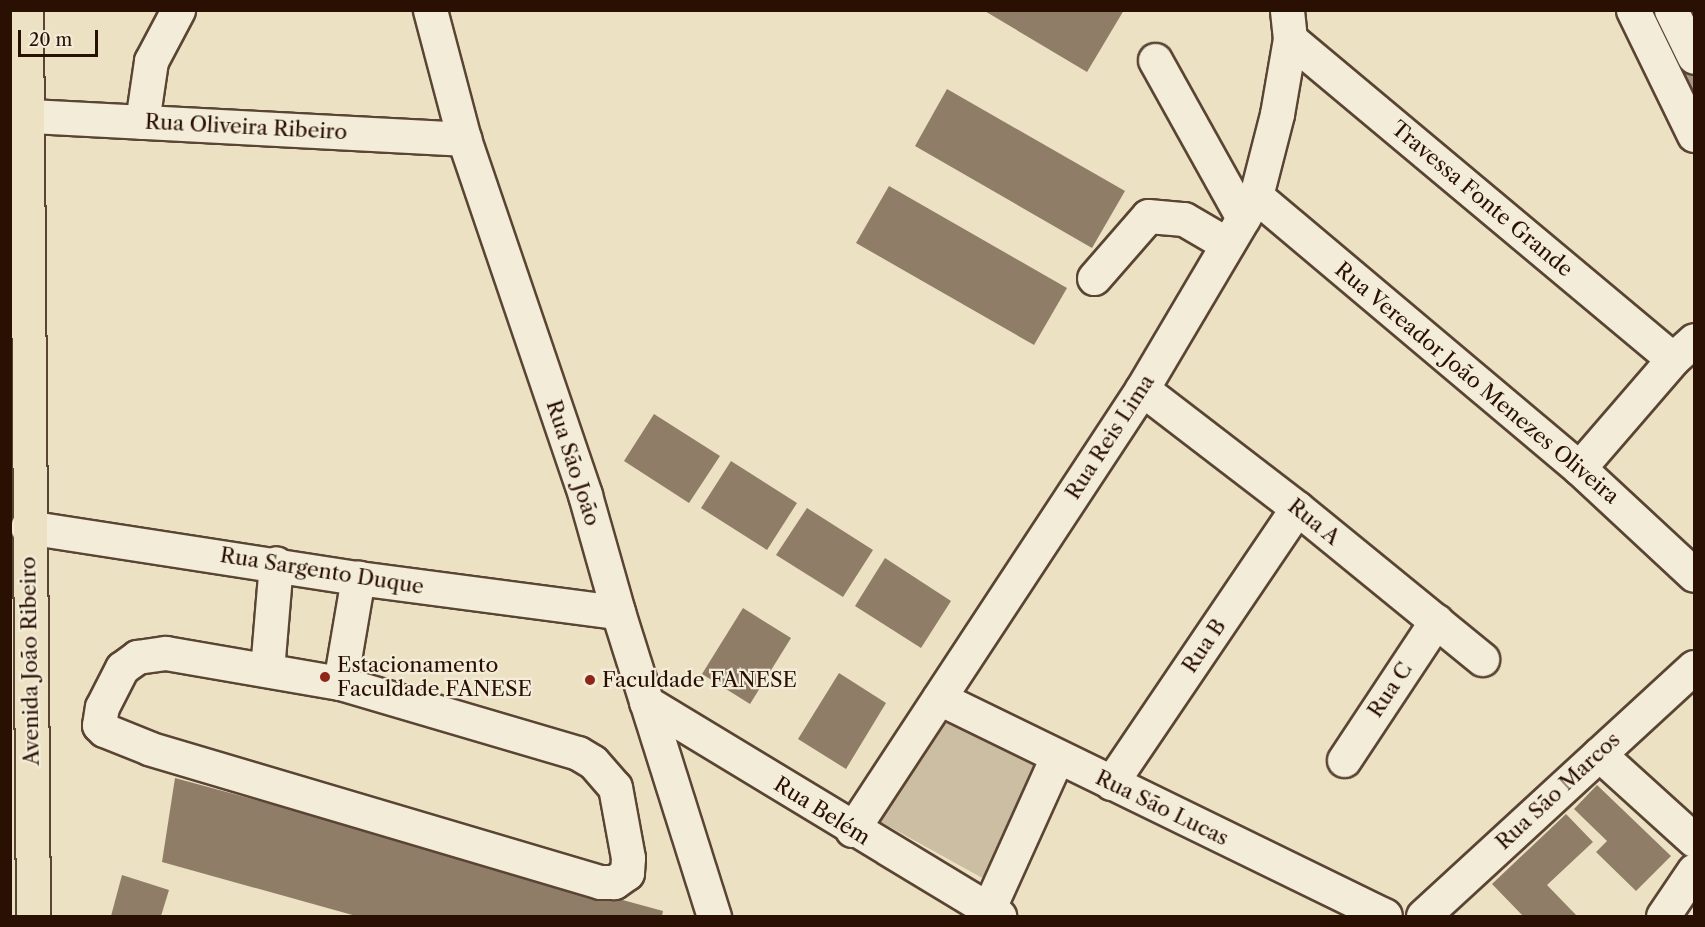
<!DOCTYPE html>
<meta charset="utf-8">
<style>
body{margin:0}
#map{position:relative;width:1705px;height:927px;overflow:hidden;background:#ece2c3;font-family:"Libre Caslon Text",serif}
div>[style]{position:absolute}
.green>*{inset:0;background:#cbbea2}
.canal>*{height:27px;margin:-13.5px;padding:0 13.5px;transform-origin:13.5px;border-radius:13.5px;background:#aa9b82}
.building>*{inset:0;background:#8f7d67}
.roads{filter:drop-shadow(2px 0 #5a4433) drop-shadow(-2px 0 #5a4433) drop-shadow(0 2px #5a4433) drop-shadow(0 -2px #5a4433)}
.minor>*{height:33px;margin:-16.5px;padding:0 16.5px;transform-origin:16.5px;border-radius:16.5px;background:#f3ecd8}
.major>*{height:33px;margin:-16.5px;padding:0 16.5px;transform-origin:16.5px;border-radius:16.5px;background:#ece2c3}
.dots>*{width:16px;height:16px;translate:-50% -50%;box-sizing:border-box;border:3px solid #f3ecd8;border-radius:50%}
span{translate:-50% -50%;white-space:nowrap;text-align:center;line-height:1.15;-webkit-text-stroke:4.5px #f3ecd8;paint-order:stroke}
.street-label{font-size:21px;color:#2a1003}
.poi-label{font-size:21px;color:#2a1003}
.left{translate:0 -50%;text-align:left}
.frame{position:absolute;inset:0;border:12px solid #2a1003;pointer-events:none}
.scale{position:absolute;left:18px;top:30px;width:80px;height:27px;box-sizing:border-box;border:3px solid #2a1003;border-top:0;padding-left:8px;font-size:18px;line-height:21px;white-space:nowrap;color:#2a1003;-webkit-text-stroke:4px #f3ecd8;paint-order:stroke}
</style>
<div id="map">
<div class="green">
<div style="clip-path:polygon(941px 701px,1061px 767px,995px 885px,872px 817px)"></div>
</div>
<div class="canal">
<div style="left:1652px;top:10px;width:91px;rotate:62.6deg"></div>
</div>
<div class="building">
<div style="clip-path:polygon(983px 10px,1124px 10px,1087px 72px)"></div>
<div style="clip-path:polygon(947px 89px,1125px 191px,1092px 248px,915px 146px)"></div>
<div style="clip-path:polygon(889px 186px,1067px 288px,1034px 345px,856px 243px)"></div>
<div style="clip-path:polygon(654px 414px,720px 456px,689px 503px,624px 461px)"></div>
<div style="clip-path:polygon(731px 461px,797px 503px,767px 550px,701px 508px)"></div>
<div style="clip-path:polygon(807px 508px,873px 550px,843px 597px,776px 555px)"></div>
<div style="clip-path:polygon(885px 558px,951px 601px,921px 648px,855px 606px)"></div>
<div style="clip-path:polygon(743px 608px,791px 638px,750px 704px,702px 674px)"></div>
<div style="clip-path:polygon(839px 673px,886px 703px,846px 769px,798px 739px)"></div>
<div style="clip-path:polygon(175px 778px,663px 911px,662px 916px,356px 916px,162px 862px)"></div>
<div style="clip-path:polygon(1597px 785px,1671px 856px,1636px 891px,1596px 852px,1607px 841px,1574px 809px)"></div>
<div style="clip-path:polygon(1566px 814px,1593px 842px,1547px 885px,1577px 916px,1523px 916px,1492px 884px)"></div>
<div style="clip-path:polygon(122px 875px,169px 890px,161px 916px,111px 916px)"></div>
</div>
<div class="roads">
<div class="minor">
<div style="left:430px;top:10px;width:133px;rotate:75.2deg"></div>
<div style="left:464px;top:139px;width:376px;rotate:71.2deg"></div>
<div style="left:585px;top:495px;width:122px;rotate:74.2deg"></div>
<div style="left:618px;top:612px;width:319px;rotate:72.5deg"></div>
<div style="left:1633px;top:10px;width:139px;rotate:64deg"></div>
<div style="left:1671px;top:10px;width:52px;rotate:63.9deg"></div>
<div style="left:1290px;top:39px;width:499px;rotate:39.9deg"></div>
<div style="left:1155px;top:60px;width:181px;rotate:60.9deg"></div>
<div style="left:10px;top:115px;width:455px;rotate:3deg"></div>
<div style="left:142px;top:122px;width:62px;rotate:-81.6deg"></div>
<div style="left:151px;top:61px;width:58px;rotate:-62.1deg"></div>
<div style="left:1256px;top:196px;width:422px;rotate:40.1deg"></div>
<div style="left:1579px;top:468px;width:157px;rotate:42.9deg"></div>
<div style="left:1094px;top:278px;width:82px;rotate:-48.9deg"></div>
<div style="left:1148px;top:216px;width:36px;rotate:5deg"></div>
<div style="left:1184px;top:219px;width:50px;rotate:30.2deg"></div>
<div style="left:1142px;top:389px;width:195px;rotate:37.5deg"></div>
<div style="left:1297px;top:508px;width:239px;rotate:39.2deg"></div>
<div style="left:1579px;top:468px;width:144px;rotate:-49.2deg"></div>
<div style="left:1673px;top:359px;width:28px;rotate:-42deg"></div>
<div style="left:27px;top:527px;width:335px;rotate:8.8deg"></div>
<div style="left:358px;top:578px;width:262px;rotate:7.5deg"></div>
<div style="left:166px;top:653px;width:177px;rotate:9.8deg"></div>
<div style="left:340px;top:683px;width:248px;rotate:16.4deg"></div>
<div style="left:578px;top:753px;width:17px;rotate:31deg"></div>
<div style="left:593px;top:762px;width:33px;rotate:49deg"></div>
<div style="left:615px;top:787px;width:72px;rotate:79.6deg"></div>
<div style="left:628px;top:858px;width:15px;rotate:94deg"></div>
<div style="left:627px;top:873px;width:16px;rotate:145deg"></div>
<div style="left:614px;top:882px;width:14px;rotate:180deg"></div>
<div style="left:600px;top:882px;width:470px;rotate:-163.5deg"></div>
<div style="left:149px;top:748px;width:48px;rotate:-158.2deg"></div>
<div style="left:104px;top:730px;width:7px;rotate:-135deg"></div>
<div style="left:99px;top:725px;width:18px;rotate:-81deg"></div>
<div style="left:102px;top:707px;width:44px;rotate:-62.9deg"></div>
<div style="left:122px;top:668px;width:19px;rotate:-36deg"></div>
<div style="left:137px;top:657px;width:29px;rotate:-8deg"></div>
<div style="left:267px;top:670px;width:107px;rotate:-85.2deg"></div>
<div style="left:340px;top:683px;width:107px;rotate:-80.3deg"></div>
<div style="left:939px;top:698px;width:496px;rotate:26deg"></div>
<div style="left:646px;top:702px;width:413px;rotate:31.2deg"></div>
<div style="left:1599px;top:754px;width:128px;rotate:42.2deg"></div>
<div style="left:1344px;top:760px;width:167px;rotate:-56.5deg"></div>
<div style="left:1111px;top:783px;width:332px;rotate:-55.9deg"></div>
<div style="left:852px;top:830px;width:528px;rotate:-56.67deg"></div>
<div style="left:1142px;top:389px;width:224px;rotate:-59.4deg"></div>
<div style="left:1256px;top:196px;width:85px;rotate:-75.6deg"></div>
<div style="left:1277px;top:114px;width:76px;rotate:-80.2deg"></div>
<div style="left:1290px;top:39px;width:29px;rotate:-96deg"></div>
<div style="left:988px;top:910px;width:168px;rotate:-65.7deg"></div>
<div style="left:1423px;top:916px;width:368px;rotate:-42.6deg"></div>
<div style="left:1663px;top:916px;width:55px;rotate:-56deg"></div>
</div>
<div class="major">
<div style="left:26px;top:10px;width:906px;rotate:89.56deg"></div>
</div>
</div>
<div class="dots">
<div style="left:325px;top:677px;background:#8f2418"></div>
<div style="left:590px;top:680px;background:#8f2418"></div>
</div>
<div class="street-label">
<span style="left:246px;top:127px;rotate:3deg">Rua Oliveira Ribeiro</span>
<span style="left:1482px;top:199px;rotate:40deg">Travessa Fonte Grande</span>
<span style="left:1477px;top:383px;rotate:40deg">Rua Vereador João Menezes Oliveira</span>
<span style="left:1110px;top:437px;rotate:-57deg">Rua Reis Lima</span>
<span style="left:573px;top:463px;rotate:72deg">Rua São João</span>
<span style="left:1314px;top:522px;rotate:39deg">Rua A</span>
<span style="left:322px;top:571px;rotate:9deg">Rua Sargento Duque</span>
<span style="left:1204px;top:646px;rotate:-56deg">Rua B</span>
<span style="left:30px;top:661px;rotate:-91deg">Avenida João Ribeiro</span>
<span style="left:1390px;top:690px;rotate:-56deg">Rua C</span>
<span style="left:1558px;top:791px;rotate:-43deg">Rua São Marcos</span>
<span style="left:1162px;top:808px;rotate:26deg">Rua São Lucas</span>
<span style="left:822px;top:811px;rotate:32deg">Rua Belém</span>
</div>
<div class="poi-label">
<span class="left" style="left:337px;top:677px">Estacionamento<br>Faculdade FANESE</span>
<span class="left" style="left:602px;top:680px">Faculdade FANESE</span>
</div>
<div class="frame"></div>
<div class="scale">20 m</div>
</div>
